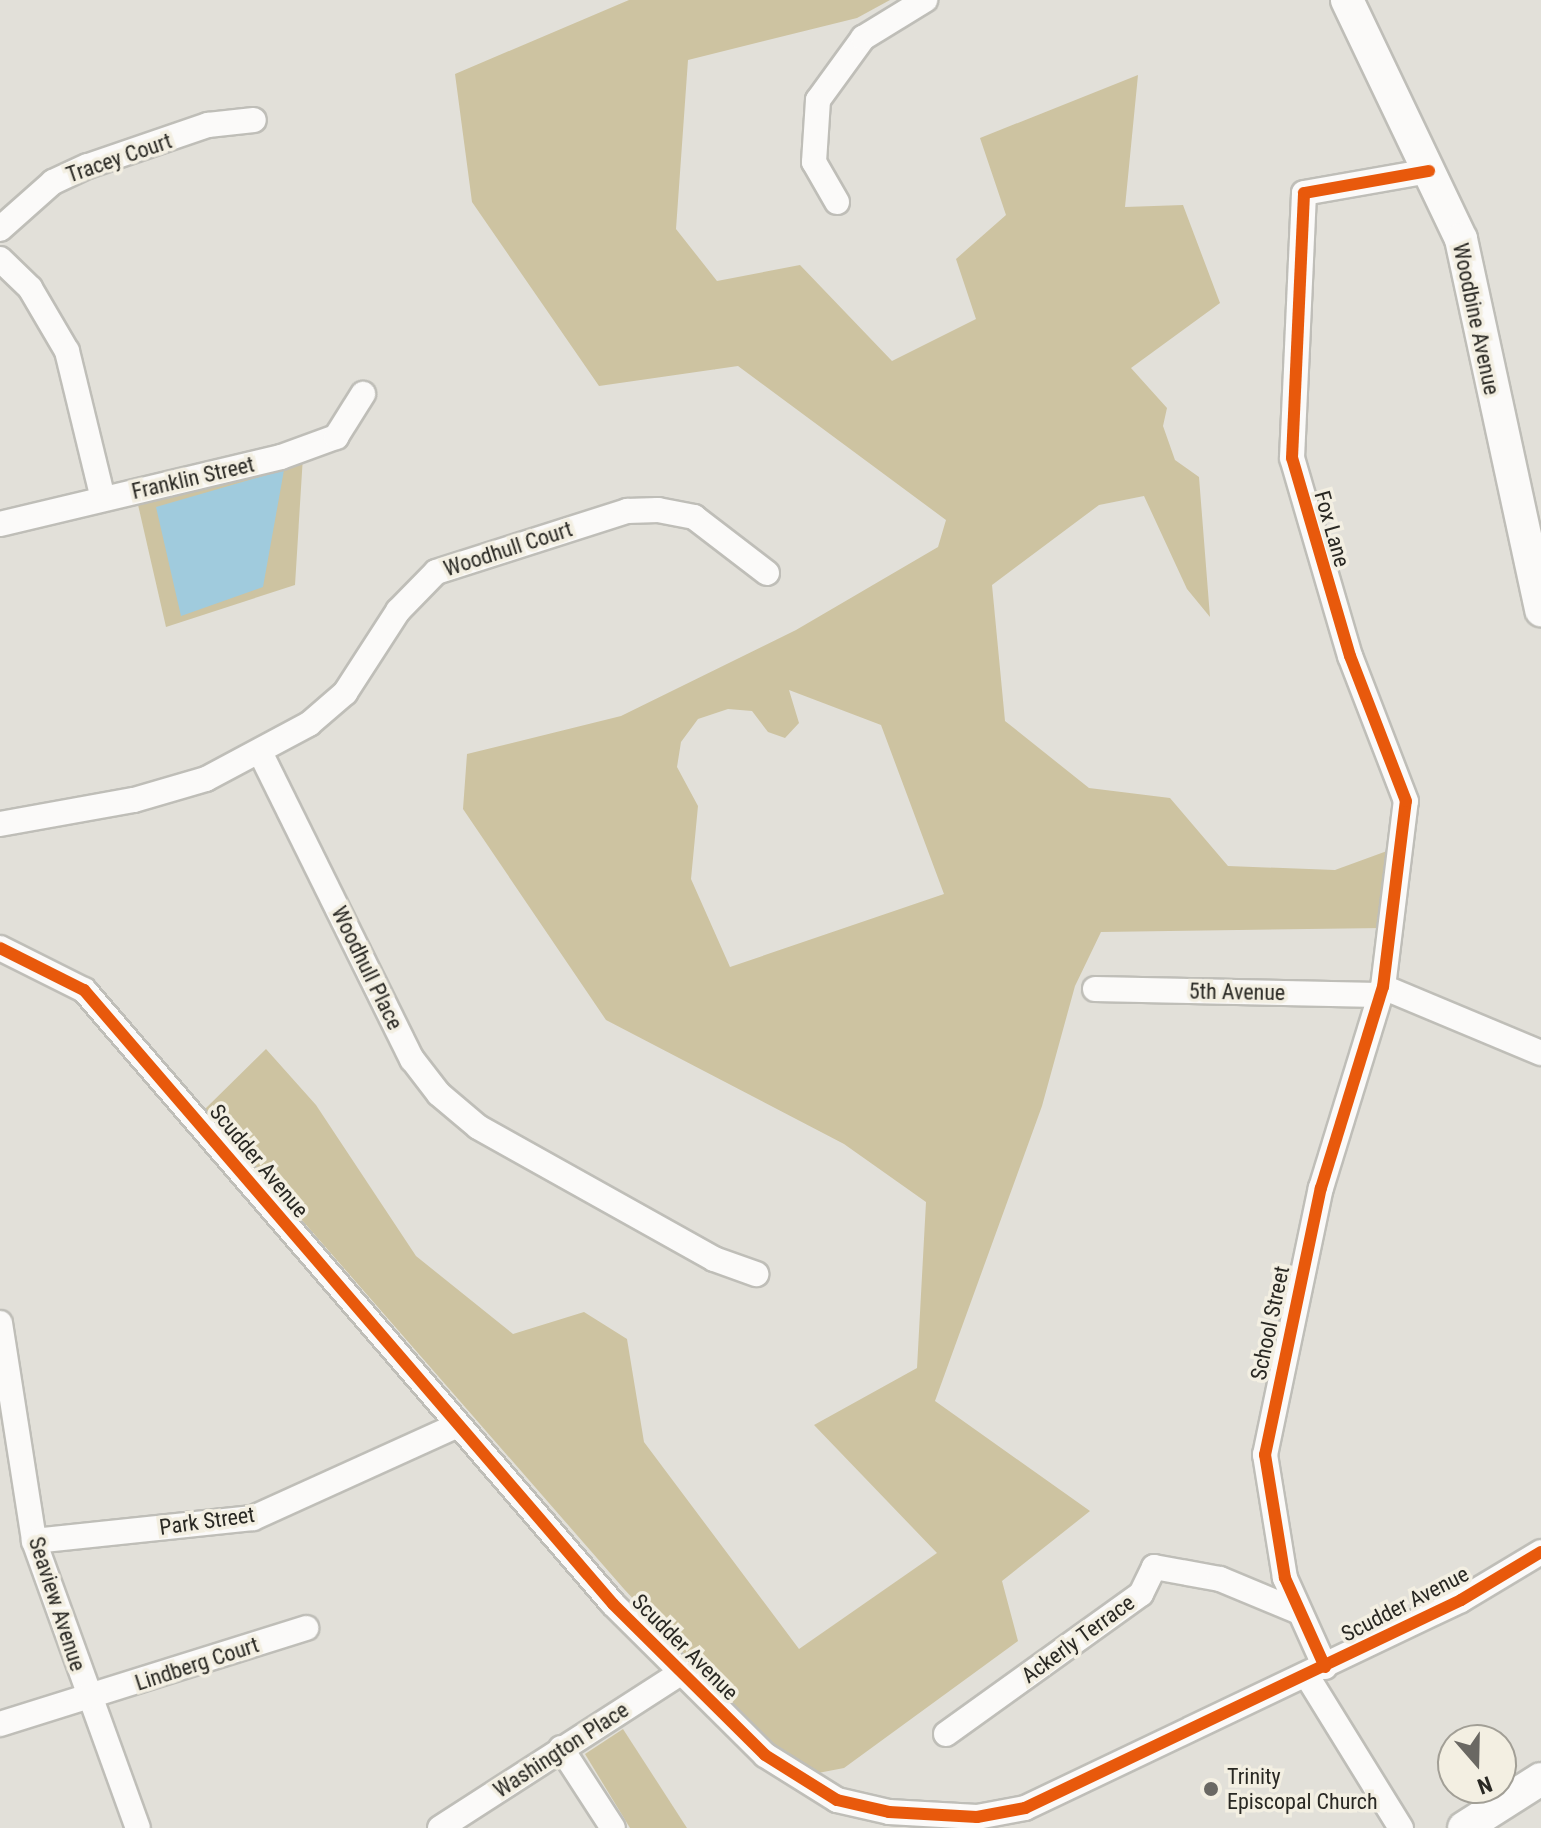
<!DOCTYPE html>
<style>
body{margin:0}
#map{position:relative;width:1541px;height:1828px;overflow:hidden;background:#e2e0d9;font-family:"Roboto Condensed",sans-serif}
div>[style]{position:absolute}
.forest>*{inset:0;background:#cdc3a1}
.water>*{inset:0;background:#a0cbdd}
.roads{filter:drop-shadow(2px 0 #bfbeb8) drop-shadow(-2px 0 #bfbeb8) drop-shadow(0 2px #bfbeb8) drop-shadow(0 -2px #bfbeb8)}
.minor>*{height:24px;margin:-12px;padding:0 12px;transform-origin:12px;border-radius:12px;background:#fbfaf9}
.major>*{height:32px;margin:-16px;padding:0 16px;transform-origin:16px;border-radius:16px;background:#fbfaf9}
.cycleway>*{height:12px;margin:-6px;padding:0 6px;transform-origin:6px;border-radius:6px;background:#e8590c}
.dots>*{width:22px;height:22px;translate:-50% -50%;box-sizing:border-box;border:4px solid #f3efe2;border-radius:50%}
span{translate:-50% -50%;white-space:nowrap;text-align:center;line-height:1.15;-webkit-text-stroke:7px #f3efe2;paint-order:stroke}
.street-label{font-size:22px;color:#292823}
.poi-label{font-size:22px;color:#292823}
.left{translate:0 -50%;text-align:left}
.north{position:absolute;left:1437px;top:1724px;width:80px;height:80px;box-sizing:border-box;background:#f3efe2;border:2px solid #a29f96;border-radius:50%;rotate:160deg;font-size:22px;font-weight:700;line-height:32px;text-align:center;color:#292823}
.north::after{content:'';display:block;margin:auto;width:28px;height:36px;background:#6a6863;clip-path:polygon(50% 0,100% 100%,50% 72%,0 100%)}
</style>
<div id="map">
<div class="forest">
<div style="clip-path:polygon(evenodd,629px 0,890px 0,857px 18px,688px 60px,676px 229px,717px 281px,800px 265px,892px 361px,976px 319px,956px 259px,1006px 215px,980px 138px,1138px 75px,1125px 207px,1183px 205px,1220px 303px,1131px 368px,1167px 408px,1163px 426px,1175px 460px,1199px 477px,1210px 617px,1187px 589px,1144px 496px,1099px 505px,992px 585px,1005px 721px,1089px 788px,1170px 798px,1228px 866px,1335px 870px,1387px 851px,1383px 928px,1101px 932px,1075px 986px,1042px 1106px,935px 1401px,1090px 1511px,1002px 1581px,1018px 1641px,844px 1768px,818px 1773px,770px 1746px,624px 1589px,205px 1109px,266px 1049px,316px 1105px,416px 1256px,513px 1334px,584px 1312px,627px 1339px,644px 1442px,799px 1649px,937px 1553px,814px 1425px,917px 1368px,926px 1202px,844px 1144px,606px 1020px,463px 809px,467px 754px,621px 716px,796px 630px,938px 547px,946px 520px,738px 366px,599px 386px,472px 202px,455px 74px,629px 0,789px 690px,881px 725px,944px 894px,730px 967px,691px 879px,698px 806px,677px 767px,681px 742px,698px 719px,728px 709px,752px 711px,768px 732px,785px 738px,799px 723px,789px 690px)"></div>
<div style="clip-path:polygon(303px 456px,295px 585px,166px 627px,136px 496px)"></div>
<div style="clip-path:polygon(623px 1729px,687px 1828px,630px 1828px,585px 1754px)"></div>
</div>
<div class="water">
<div style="clip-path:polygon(284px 470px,263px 587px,181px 616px,156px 507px)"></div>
</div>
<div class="roads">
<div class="minor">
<div style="left:837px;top:202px;width:46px;rotate:-119.9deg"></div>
<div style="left:814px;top:162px;width:62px;rotate:-86.3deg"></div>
<div style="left:818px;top:100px;width:77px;rotate:-54deg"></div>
<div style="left:863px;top:38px;width:73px;rotate:-31.5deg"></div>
<div style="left:0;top:229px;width:71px;rotate:-41.6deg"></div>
<div style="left:53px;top:182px;width:38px;rotate:-25deg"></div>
<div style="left:88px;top:166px;width:127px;rotate:-18.9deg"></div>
<div style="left:208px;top:125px;width:46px;rotate:-6.2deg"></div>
<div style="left:0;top:259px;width:42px;rotate:44deg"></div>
<div style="left:30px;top:288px;width:73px;rotate:59.6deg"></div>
<div style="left:67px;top:351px;width:152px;rotate:76.3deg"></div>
<div style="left:0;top:524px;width:289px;rotate:-13.4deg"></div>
<div style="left:281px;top:457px;width:59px;rotate:-20deg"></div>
<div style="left:336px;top:437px;width:51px;rotate:-57.9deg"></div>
<div style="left:260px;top:752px;width:343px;rotate:63.7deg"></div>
<div style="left:412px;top:1059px;width:44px;rotate:52.4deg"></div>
<div style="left:439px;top:1094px;width:51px;rotate:40.2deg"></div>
<div style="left:478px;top:1127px;width:270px;rotate:29.2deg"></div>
<div style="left:714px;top:1259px;width:45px;rotate:19.7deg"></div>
<div style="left:0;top:824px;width:136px;rotate:-10.2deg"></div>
<div style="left:134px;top:800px;width:75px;rotate:-16.3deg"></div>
<div style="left:206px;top:779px;width:117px;rotate:-28.1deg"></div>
<div style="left:309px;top:724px;width:48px;rotate:-40.7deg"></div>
<div style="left:345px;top:693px;width:98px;rotate:-57.1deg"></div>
<div style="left:398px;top:611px;width:54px;rotate:-45.7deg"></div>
<div style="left:436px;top:572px;width:201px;rotate:-17.7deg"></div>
<div style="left:627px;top:511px;width:31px;rotate:-2deg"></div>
<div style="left:658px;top:510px;width:37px;rotate:11deg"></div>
<div style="left:694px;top:517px;width:92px;rotate:37.5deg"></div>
<div style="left:0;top:948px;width:94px;rotate:26.6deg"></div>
<div style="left:84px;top:990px;width:810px;rotate:49.25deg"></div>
<div style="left:613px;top:1604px;width:214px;rotate:44.8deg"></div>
<div style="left:765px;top:1755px;width:85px;rotate:32deg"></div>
<div style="left:837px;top:1800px;width:53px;rotate:13deg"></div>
<div style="left:889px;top:1812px;width:88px;rotate:3.3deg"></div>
<div style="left:977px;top:1817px;width:49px;rotate:-10.6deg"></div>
<div style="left:1025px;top:1808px;width:483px;rotate:-25.5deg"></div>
<div style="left:1461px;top:1600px;width:93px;rotate:-31deg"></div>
<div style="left:1383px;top:987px;width:171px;rotate:22.7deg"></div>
<div style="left:1095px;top:989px;width:283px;rotate:1.2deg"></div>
<div style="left:0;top:1323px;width:221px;rotate:81.1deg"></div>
<div style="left:34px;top:1541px;width:305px;rotate:70.1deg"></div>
<div style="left:34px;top:1541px;width:220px;rotate:-6deg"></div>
<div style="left:253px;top:1518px;width:225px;rotate:-24.4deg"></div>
<div style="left:1325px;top:1667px;width:98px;rotate:-114.2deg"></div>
<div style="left:1285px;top:1578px;width:125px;rotate:-99.2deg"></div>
<div style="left:1265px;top:1455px;width:273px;rotate:-78.2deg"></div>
<div style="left:1321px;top:1188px;width:210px;rotate:-72.9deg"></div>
<div style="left:1383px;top:987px;width:187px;rotate:-83deg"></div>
<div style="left:1406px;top:801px;width:155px;rotate:-111.1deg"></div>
<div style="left:1350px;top:656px;width:206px;rotate:-106.3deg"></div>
<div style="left:1292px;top:458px;width:265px;rotate:-87.4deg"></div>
<div style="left:1304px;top:193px;width:127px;rotate:-10deg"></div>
<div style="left:1307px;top:1676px;width:179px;rotate:58.3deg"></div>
<div style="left:0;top:1724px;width:321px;rotate:-17.4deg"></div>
<div style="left:946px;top:1734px;width:240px;rotate:-35.7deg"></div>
<div style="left:1141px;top:1594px;width:30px;rotate:-64deg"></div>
<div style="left:1154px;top:1567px;width:67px;rotate:10.3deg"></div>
<div style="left:1220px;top:1579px;width:83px;rotate:22.6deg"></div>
<div style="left:561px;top:1748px;width:95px;rotate:57deg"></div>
<div style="left:440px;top:1828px;width:288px;rotate:-32.8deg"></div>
</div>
<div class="major">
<div style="left:1347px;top:0;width:265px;rotate:64.5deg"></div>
<div style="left:1461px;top:239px;width:380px;rotate:77.8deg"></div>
<div style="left:1464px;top:1828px;width:91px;rotate:-32.5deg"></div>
</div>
</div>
<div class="cycleway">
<div style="left:0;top:948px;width:94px;rotate:26.6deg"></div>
<div style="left:84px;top:990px;width:810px;rotate:49.25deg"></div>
<div style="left:613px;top:1604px;width:214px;rotate:44.8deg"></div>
<div style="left:765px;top:1755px;width:85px;rotate:32deg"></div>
<div style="left:837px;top:1800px;width:53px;rotate:13deg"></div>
<div style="left:889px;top:1812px;width:88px;rotate:3.3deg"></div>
<div style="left:977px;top:1817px;width:49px;rotate:-10.6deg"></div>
<div style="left:1025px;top:1808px;width:483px;rotate:-25.5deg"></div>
<div style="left:1461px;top:1600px;width:93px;rotate:-31deg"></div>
<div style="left:1325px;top:1667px;width:98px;rotate:-114.2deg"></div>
<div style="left:1285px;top:1578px;width:125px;rotate:-99.2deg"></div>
<div style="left:1265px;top:1455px;width:273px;rotate:-78.2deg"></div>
<div style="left:1321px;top:1188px;width:210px;rotate:-72.9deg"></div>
<div style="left:1383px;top:987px;width:187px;rotate:-83deg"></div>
<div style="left:1406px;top:801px;width:155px;rotate:-111.1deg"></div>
<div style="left:1350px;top:656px;width:206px;rotate:-106.3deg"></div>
<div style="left:1292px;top:458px;width:265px;rotate:-87.4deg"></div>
<div style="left:1304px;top:193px;width:127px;rotate:-10deg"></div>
</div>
<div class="dots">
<div style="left:1211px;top:1789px;background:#6a6863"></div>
</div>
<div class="street-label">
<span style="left:119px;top:158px;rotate:-19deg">Tracey Court</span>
<span style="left:1476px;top:319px;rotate:78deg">Woodbine Avenue</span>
<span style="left:193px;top:478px;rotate:-13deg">Franklin Street</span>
<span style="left:1332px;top:529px;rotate:74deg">Fox Lane</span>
<span style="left:508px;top:549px;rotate:-18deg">Woodhull Court</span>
<span style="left:367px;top:968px;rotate:64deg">Woodhull Place</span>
<span style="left:1237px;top:992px;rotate:1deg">5th Avenue</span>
<span style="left:259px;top:1161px;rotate:50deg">Scudder Avenue</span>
<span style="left:1270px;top:1323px;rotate:-78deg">School Street</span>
<span style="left:207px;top:1521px;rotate:-8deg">Park Street</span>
<span style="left:57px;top:1604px;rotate:72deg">Seaview Avenue</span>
<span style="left:1405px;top:1604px;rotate:-27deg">Scudder Avenue</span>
<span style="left:1078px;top:1639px;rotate:-36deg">Ackerly Terrace</span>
<span style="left:685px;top:1647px;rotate:45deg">Scudder Avenue</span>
<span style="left:197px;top:1664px;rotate:-18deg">Lindberg Court</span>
<span style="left:561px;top:1750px;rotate:-33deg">Washington Place</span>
</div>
<div class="poi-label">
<span class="left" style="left:1227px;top:1789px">Trinity<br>Episcopal Church</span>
</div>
<div class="north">N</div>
</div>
